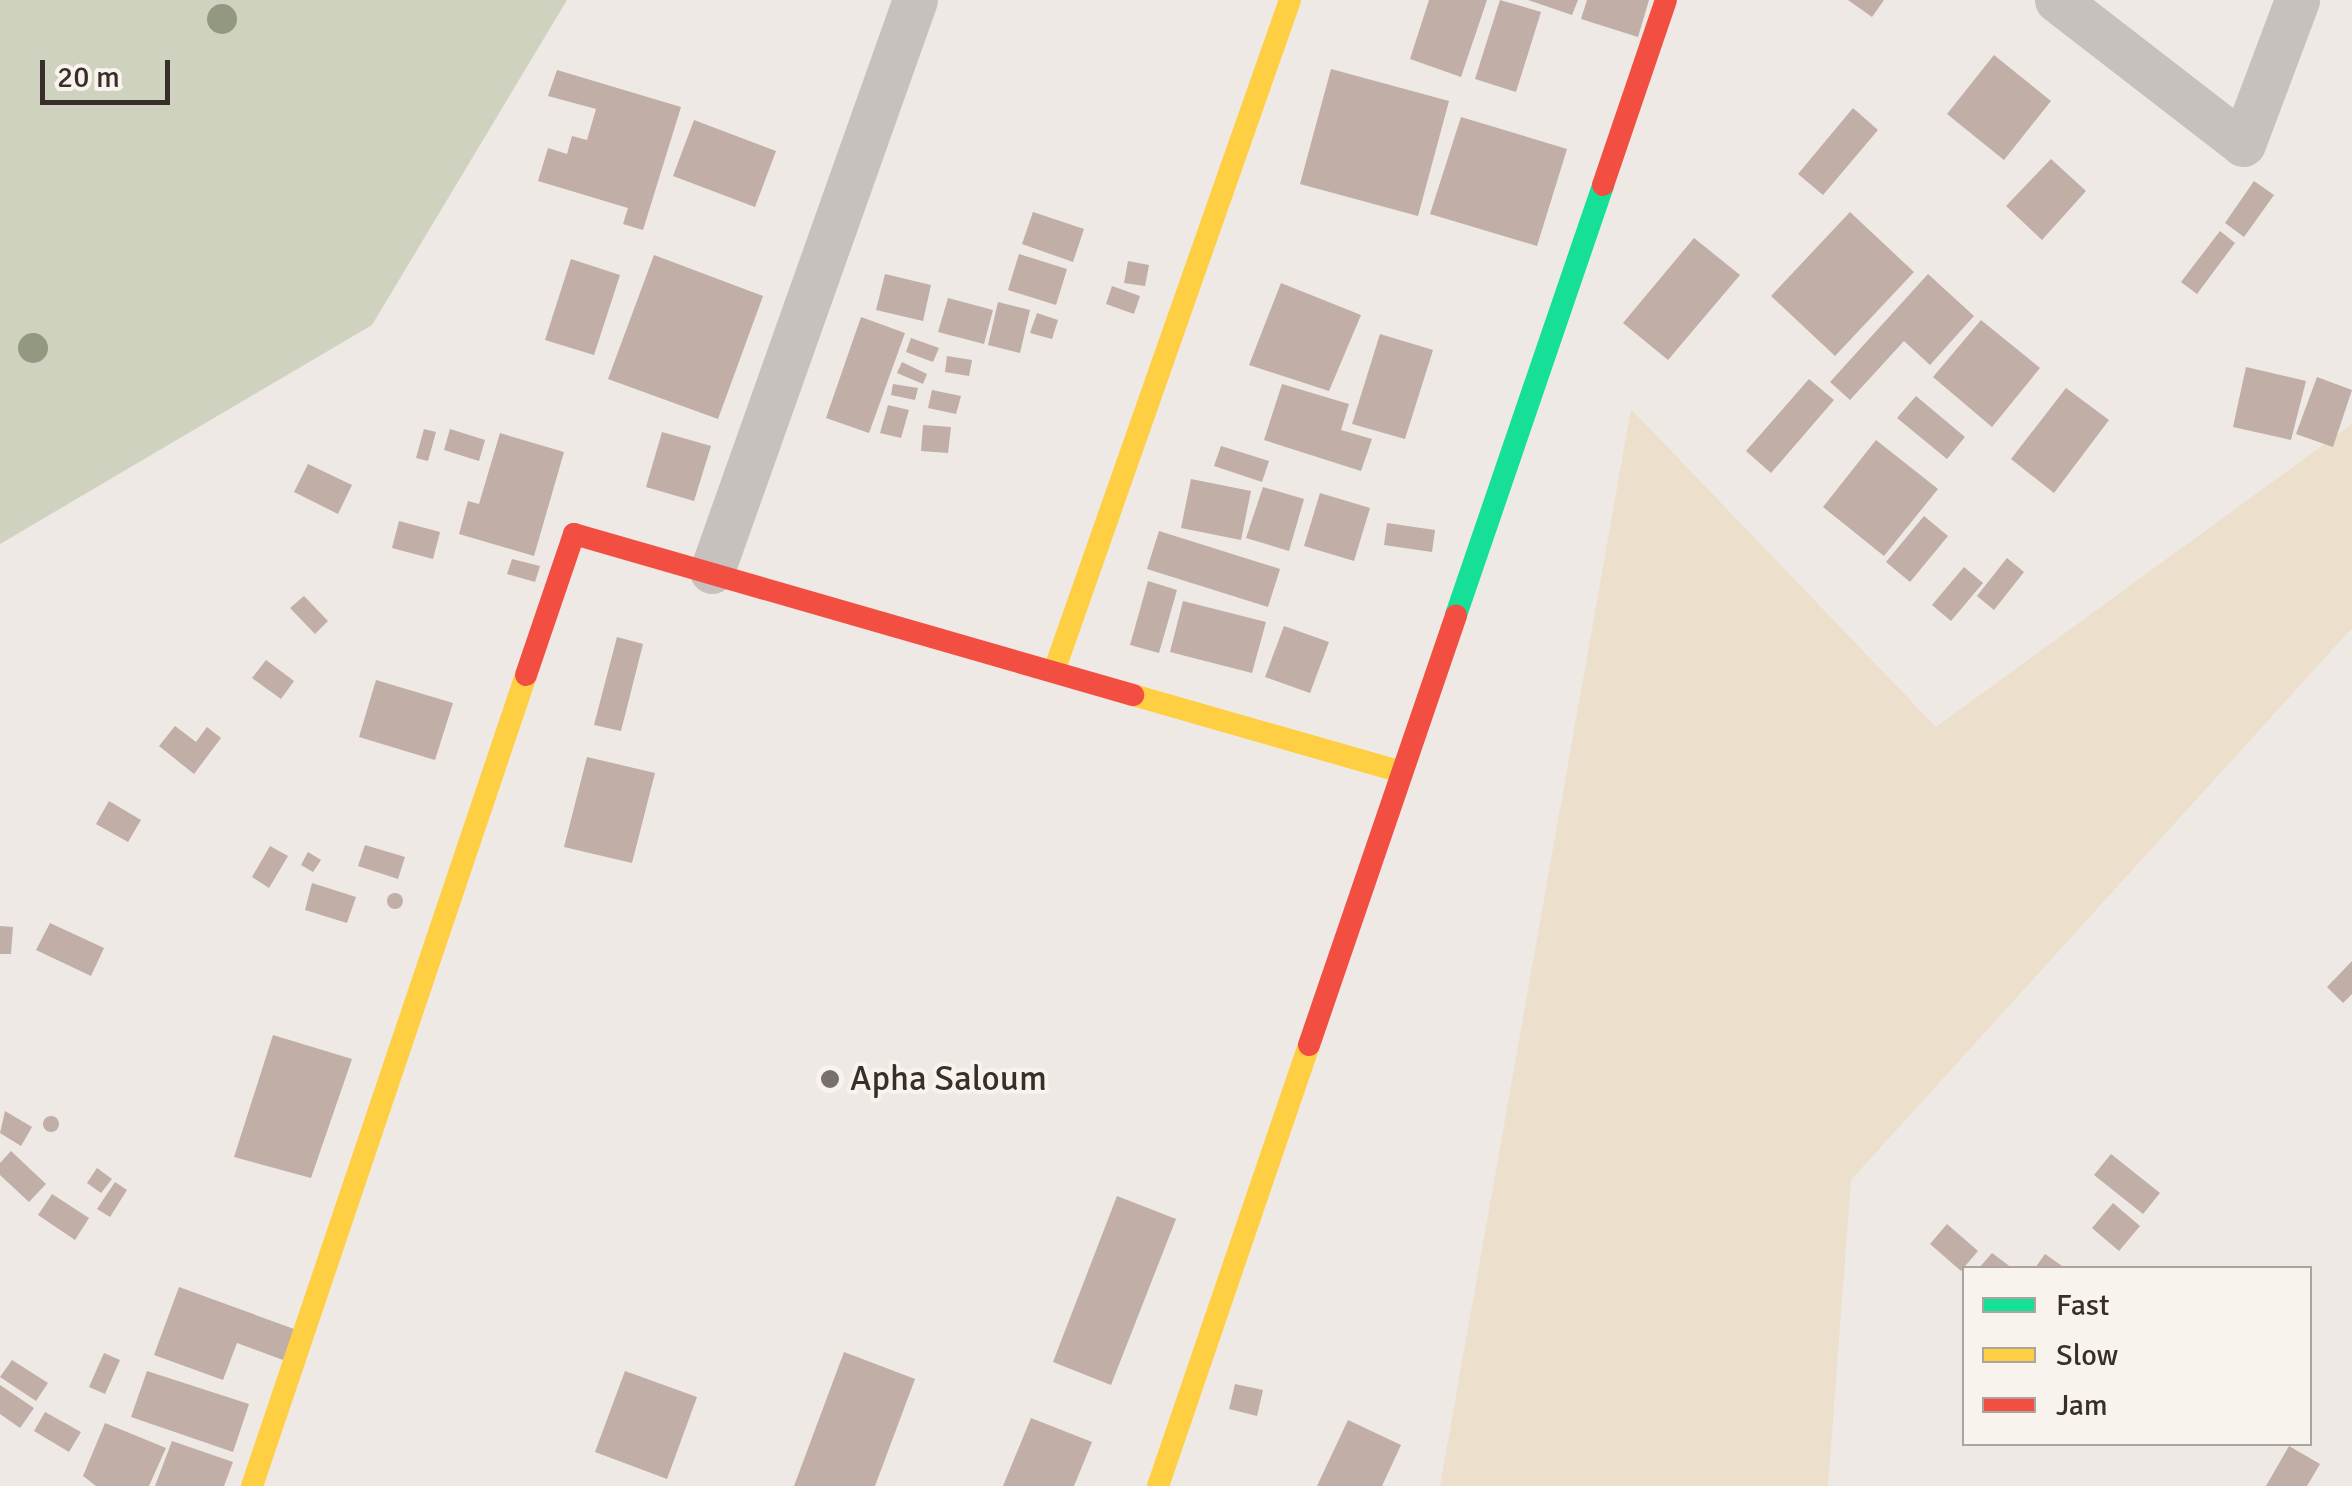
<!DOCTYPE html>
<style>
body{margin:0}
#map{position:relative;width:2352px;height:1486px;overflow:hidden;background:#eee9e4;font-family:Signika,sans-serif}
div>[style]{position:absolute}
.green>*{inset:0;background:#cfd2bf}
.sand>*{inset:0;background:#ece0cd}
.building>*{inset:0;background:#c0aea7}
.round{border-radius:50%}
.street>*{height:45px;margin:-22.5px;padding:0 22.5px;transform-origin:22.5px;border-radius:22.5px;background:#c7c1bd}
.fast>*{height:22px;margin:-11px;padding:0 11px;transform-origin:11px;border-radius:11px;background:#16e098}
.slow>*{height:22px;margin:-11px;padding:0 11px;transform-origin:11px;border-radius:11px;background:#ffcf43}
.jam>*{height:22px;margin:-11px;padding:0 11px;transform-origin:11px;border-radius:11px;background:#f24e42}
.trees>*{width:30px;height:30px;margin:-15px;border-radius:50%;background:#939881}
.dots>*{width:28px;height:28px;translate:-50% -50%;box-sizing:border-box;border:5px solid #f9f3ed;border-radius:50%}
span{translate:-50% -50%;white-space:nowrap;text-align:center;line-height:1.15;-webkit-text-stroke:8px #f9f3ed;paint-order:stroke}
.poi-label{font-size:35px;color:#382f2b}
.left{translate:0 -50%;text-align:left}
.legend{position:absolute;left:1962px;top:1266px;width:350px;height:180px;box-sizing:border-box;background:#f9f3ed;border:2px solid #aca59f;margin:0;padding:12px 18px;list-style:none;font-size:30px;color:#382f2b}
.legend li{display:flex;align-items:center;gap:20px;height:50px}
.legend b{width:50px;border:2px solid #aca59f}
.scale{position:absolute;left:40px;top:60px;width:130px;height:45px;box-sizing:border-box;border:5px solid #382f2b;border-top:0;padding-left:12px;font-size:30px;line-height:35px;white-space:nowrap;color:#382f2b;-webkit-text-stroke:8px #f9f3ed;paint-order:stroke}
</style>
<div id="map">
<div class="green">
<div style="clip-path:polygon(0 0,567px 0,372px 325px,0 544px)"></div>
</div>
<div class="sand">
<div style="clip-path:polygon(1631px 409px,1936px 727px,2352px 424px,2352px 628px,1851px 1180px,1828px 1486px,1440px 1486px)"></div>
</div>
<div class="building">
<div style="clip-path:polygon(1429px 0,1487px 0,1461px 77px,1410px 59px)"></div>
<div style="clip-path:polygon(1500px 0,1541px 12px,1516px 92px,1475px 79px)"></div>
<div style="clip-path:polygon(1528px 0,1578px 0,1572px 15px)"></div>
<div style="clip-path:polygon(1587px 0,1649px 0,1638px 37px,1581px 19px)"></div>
<div style="clip-path:polygon(1848px 0,1884px 0,1872px 17px)"></div>
<div style="clip-path:polygon(1994px 55px,2051px 101px,2004px 160px,1947px 114px)"></div>
<div style="clip-path:polygon(1331px 69px,1449px 101px,1418px 216px,1300px 184px)"></div>
<div style="clip-path:polygon(557px 70px,681px 107px,643px 230px,623px 224px,628px 208px,538px 181px,548px 148px,567px 154px,572px 136px,587px 140px,596px 109px,548px 96px)"></div>
<div style="clip-path:polygon(1853px 108px,1878px 130px,1823px 195px,1798px 174px)"></div>
<div style="clip-path:polygon(1461px 117px,1567px 149px,1537px 246px,1430px 214px)"></div>
<div style="clip-path:polygon(694px 120px,776px 151px,755px 207px,673px 176px)"></div>
<div style="clip-path:polygon(2051px 159px,2086px 191px,2042px 240px,2006px 206px)"></div>
<div style="clip-path:polygon(2254px 181px,2274px 195px,2244px 237px,2225px 223px)"></div>
<div style="clip-path:polygon(1033px 212px,1084px 229px,1073px 262px,1022px 244px)"></div>
<div style="clip-path:polygon(1850px 212px,1914px 272px,1835px 356px,1771px 296px)"></div>
<div style="clip-path:polygon(2220px 231px,2235px 243px,2197px 294px,2181px 282px)"></div>
<div style="clip-path:polygon(1694px 238px,1740px 275px,1668px 360px,1623px 323px)"></div>
<div style="clip-path:polygon(1019px 254px,1067px 269px,1056px 305px,1008px 290px)"></div>
<div style="clip-path:polygon(654px 255px,763px 296px,718px 419px,608px 379px)"></div>
<div style="clip-path:polygon(571px 259px,620px 275px,594px 355px,545px 340px)"></div>
<div style="clip-path:polygon(1128px 261px,1149px 265px,1145px 286px,1124px 283px)"></div>
<div style="clip-path:polygon(885px 274px,931px 285px,923px 321px,876px 310px)"></div>
<div style="clip-path:polygon(1928px 274px,1974px 316px,1930px 365px,1904px 341px,1850px 400px,1830px 382px)"></div>
<div style="clip-path:polygon(1281px 283px,1361px 315px,1329px 391px,1249px 365px)"></div>
<div style="clip-path:polygon(1112px 286px,1140px 296px,1134px 314px,1106px 304px)"></div>
<div style="clip-path:polygon(948px 298px,993px 310px,984px 344px,938px 332px)"></div>
<div style="clip-path:polygon(998px 302px,1030px 310px,1020px 353px,988px 345px)"></div>
<div style="clip-path:polygon(1037px 313px,1058px 320px,1052px 339px,1030px 333px)"></div>
<div style="clip-path:polygon(861px 317px,905px 333px,869px 433px,826px 418px)"></div>
<div style="clip-path:polygon(1981px 320px,2040px 368px,1992px 427px,1933px 377px)"></div>
<div style="clip-path:polygon(1380px 334px,1433px 350px,1405px 439px,1352px 424px)"></div>
<div style="clip-path:polygon(911px 338px,939px 348px,933px 362px,906px 352px)"></div>
<div style="clip-path:polygon(947px 356px,972px 360px,969px 376px,945px 372px)"></div>
<div style="clip-path:polygon(902px 362px,927px 374px,923px 384px,897px 373px)"></div>
<div style="clip-path:polygon(2246px 367px,2306px 381px,2291px 440px,2233px 427px)"></div>
<div style="clip-path:polygon(2317px 377px,2352px 390px,2333px 447px,2296px 434px)"></div>
<div style="clip-path:polygon(1809px 379px,1834px 400px,1771px 473px,1746px 451px)"></div>
<div style="clip-path:polygon(893px 384px,918px 388px,915px 400px,891px 395px)"></div>
<div style="clip-path:polygon(1282px 384px,1349px 404px,1341px 430px,1372px 439px,1361px 471px,1264px 440px)"></div>
<div style="clip-path:polygon(2066px 388px,2109px 420px,2054px 493px,2011px 459px)"></div>
<div style="clip-path:polygon(932px 390px,961px 396px,956px 414px,928px 408px)"></div>
<div style="clip-path:polygon(1916px 396px,1965px 437px,1947px 459px,1897px 418px)"></div>
<div style="clip-path:polygon(888px 405px,909px 410px,901px 438px,880px 433px)"></div>
<div style="clip-path:polygon(923px 425px,951px 427px,948px 453px,921px 451px)"></div>
<div style="clip-path:polygon(424px 429px,436px 432px,428px 461px,416px 458px)"></div>
<div style="clip-path:polygon(450px 429px,485px 440px,479px 461px,444px 450px)"></div>
<div style="clip-path:polygon(662px 432px,711px 446px,694px 501px,646px 487px)"></div>
<div style="clip-path:polygon(500px 433px,564px 452px,534px 556px,459px 534px,468px 501px,479px 504px)"></div>
<div style="clip-path:polygon(1876px 440px,1938px 489px,1884px 556px,1823px 507px)"></div>
<div style="clip-path:polygon(1221px 446px,1269px 461px,1262px 482px,1214px 466px)"></div>
<div style="clip-path:polygon(308px 464px,352px 485px,338px 514px,294px 492px)"></div>
<div style="clip-path:polygon(1191px 479px,1251px 491px,1241px 540px,1181px 528px)"></div>
<div style="clip-path:polygon(1263px 487px,1304px 499px,1289px 551px,1246px 538px)"></div>
<div style="clip-path:polygon(1320px 493px,1370px 508px,1354px 561px,1304px 546px)"></div>
<div style="clip-path:polygon(1924px 516px,1948px 536px,1910px 582px,1886px 562px)"></div>
<div style="clip-path:polygon(399px 521px,440px 532px,433px 559px,392px 548px)"></div>
<div style="clip-path:polygon(1387px 523px,1435px 530px,1432px 552px,1384px 545px)"></div>
<div style="clip-path:polygon(1159px 531px,1280px 569px,1268px 607px,1147px 569px)"></div>
<div style="clip-path:polygon(2007px 558px,2024px 572px,1994px 610px,1977px 596px)"></div>
<div style="clip-path:polygon(512px 559px,540px 566px,535px 582px,507px 574px)"></div>
<div style="clip-path:polygon(1964px 567px,1983px 583px,1951px 621px,1932px 605px)"></div>
<div style="clip-path:polygon(1148px 581px,1177px 590px,1159px 653px,1130px 645px)"></div>
<div style="clip-path:polygon(304px 596px,328px 621px,315px 634px,290px 608px)"></div>
<div style="clip-path:polygon(1183px 601px,1266px 622px,1252px 673px,1170px 652px)"></div>
<div style="clip-path:polygon(1284px 626px,1329px 642px,1310px 693px,1265px 677px)"></div>
<div style="clip-path:polygon(617px 637px,643px 644px,621px 731px,594px 725px)"></div>
<div style="clip-path:polygon(266px 660px,294px 681px,281px 699px,252px 678px)"></div>
<div style="clip-path:polygon(376px 680px,453px 703px,435px 760px,359px 737px)"></div>
<div style="clip-path:polygon(175px 726px,196px 742px,207px 727px,221px 738px,194px 774px,159px 746px)"></div>
<div style="clip-path:polygon(587px 757px,655px 773px,632px 863px,564px 847px)"></div>
<div style="clip-path:polygon(109px 801px,141px 820px,128px 842px,96px 824px)"></div>
<div style="clip-path:polygon(365px 845px,405px 857px,398px 879px,358px 866px)"></div>
<div style="clip-path:polygon(270px 846px,288px 856px,269px 888px,252px 877px)"></div>
<div style="clip-path:polygon(308px 852px,321px 860px,313px 872px,301px 865px)"></div>
<div style="clip-path:polygon(312px 883px,356px 897px,347px 923px,305px 910px)"></div>
<div class="round" style="left:387px;top:893px;width:16px;height:16px"></div>
<div style="clip-path:polygon(50px 923px,104px 948px,91px 976px,36px 950px)"></div>
<div style="clip-path:polygon(0 926px,13px 927px,11px 954px,0 954px)"></div>
<div style="clip-path:polygon(2352px 961px,2352px 994px,2343px 1003px,2327px 987px)"></div>
<div style="clip-path:polygon(273px 1035px,352px 1059px,311px 1178px,234px 1157px)"></div>
<div style="clip-path:polygon(5px 1111px,32px 1127px,21px 1146px,0 1133px)"></div>
<div class="round" style="left:43px;top:1116px;width:16px;height:16px"></div>
<div style="clip-path:polygon(11px 1151px,46px 1184px,29px 1202px,0 1175px,0 1163px)"></div>
<div style="clip-path:polygon(2111px 1154px,2160px 1193px,2143px 1214px,2094px 1175px)"></div>
<div style="clip-path:polygon(97px 1168px,112px 1179px,101px 1193px,87px 1183px)"></div>
<div style="clip-path:polygon(115px 1182px,127px 1190px,110px 1217px,97px 1209px)"></div>
<div style="clip-path:polygon(52px 1194px,89px 1218px,75px 1240px,38px 1215px)"></div>
<div style="clip-path:polygon(1117px 1196px,1176px 1219px,1111px 1385px,1053px 1362px)"></div>
<div style="clip-path:polygon(2113px 1203px,2140px 1226px,2119px 1251px,2092px 1228px)"></div>
<div style="clip-path:polygon(1947px 1224px,1978px 1251px,1961px 1271px,1930px 1244px)"></div>
<div style="clip-path:polygon(1992px 1253px,2012px 1268px,1979px 1268px)"></div>
<div style="clip-path:polygon(2045px 1254px,2065px 1268px,2035px 1268px)"></div>
<div style="clip-path:polygon(179px 1287px,294px 1329px,283px 1360px,237px 1343px,223px 1380px,154px 1355px)"></div>
<div style="clip-path:polygon(844px 1352px,915px 1379px,875px 1486px,794px 1486px)"></div>
<div style="clip-path:polygon(104px 1353px,120px 1360px,105px 1394px,89px 1387px)"></div>
<div style="clip-path:polygon(12px 1360px,48px 1383px,36px 1401px,0 1377px)"></div>
<div style="clip-path:polygon(147px 1371px,249px 1404px,233px 1452px,131px 1417px)"></div>
<div style="clip-path:polygon(625px 1371px,697px 1397px,667px 1479px,595px 1452px)"></div>
<div style="clip-path:polygon(1235px 1384px,1263px 1390px,1257px 1416px,1229px 1409px)"></div>
<div style="clip-path:polygon(0 1385px,34px 1408px,20px 1428px,0 1414px)"></div>
<div style="clip-path:polygon(45px 1412px,81px 1432px,69px 1452px,34px 1431px)"></div>
<div style="clip-path:polygon(1031px 1418px,1092px 1442px,1074px 1486px,1003px 1486px)"></div>
<div style="clip-path:polygon(1348px 1420px,1401px 1445px,1382px 1486px,1317px 1486px)"></div>
<div style="clip-path:polygon(105px 1423px,166px 1448px,149px 1486px,96px 1486px,83px 1476px)"></div>
<div style="clip-path:polygon(172px 1441px,233px 1462px,224px 1486px,155px 1486px)"></div>
<div style="clip-path:polygon(2289px 1446px,2320px 1464px,2307px 1486px,2266px 1486px)"></div>
</div>
<div class="street">
<div style="left:2057px;top:0;width:235px;rotate:37.7deg"></div>
<div style="left:2243px;top:144px;width:154px;rotate:-69.4deg"></div>
<div style="left:712px;top:571px;width:606px;rotate:-70.43deg"></div>
</div>
<div class="fast">
<div style="left:1456px;top:615px;width:454px;rotate:-71.1deg"></div>
</div>
<div class="slow">
<div style="left:1054px;top:671px;width:711px;rotate:-70.62deg"></div>
<div style="left:1133px;top:695px;width:280px;rotate:16deg"></div>
<div style="left:252px;top:1486px;width:856px;rotate:-71.33deg"></div>
<div style="left:1158px;top:1486px;width:466px;rotate:-71.1deg"></div>
</div>
<div class="jam">
<div style="left:1603px;top:185px;width:195px;rotate:-71.2deg"></div>
<div style="left:526px;top:675px;width:149px;rotate:-71.2deg"></div>
<div style="left:574px;top:534px;width:582px;rotate:16.07deg"></div>
<div style="left:1309px;top:1045px;width:454px;rotate:-71.1deg"></div>
</div>
<div class="trees">
<div style="left:222px;top:19px"></div>
<div style="left:33px;top:348px"></div>
</div>
<div class="dots">
<div style="left:830px;top:1079px;background:#78706c"></div>
</div>
<div class="poi-label">
<span class="left" style="left:850px;top:1079px">Apha Saloum</span>
</div>
<ul class="legend">
<li><b style="height:12px;background:#16e098"></b>Fast</li>
<li><b style="height:12px;background:#ffcf43"></b>Slow</li>
<li><b style="height:12px;background:#f24e42"></b>Jam</li>
</ul>
<div class="scale">20 m</div>
</div>
